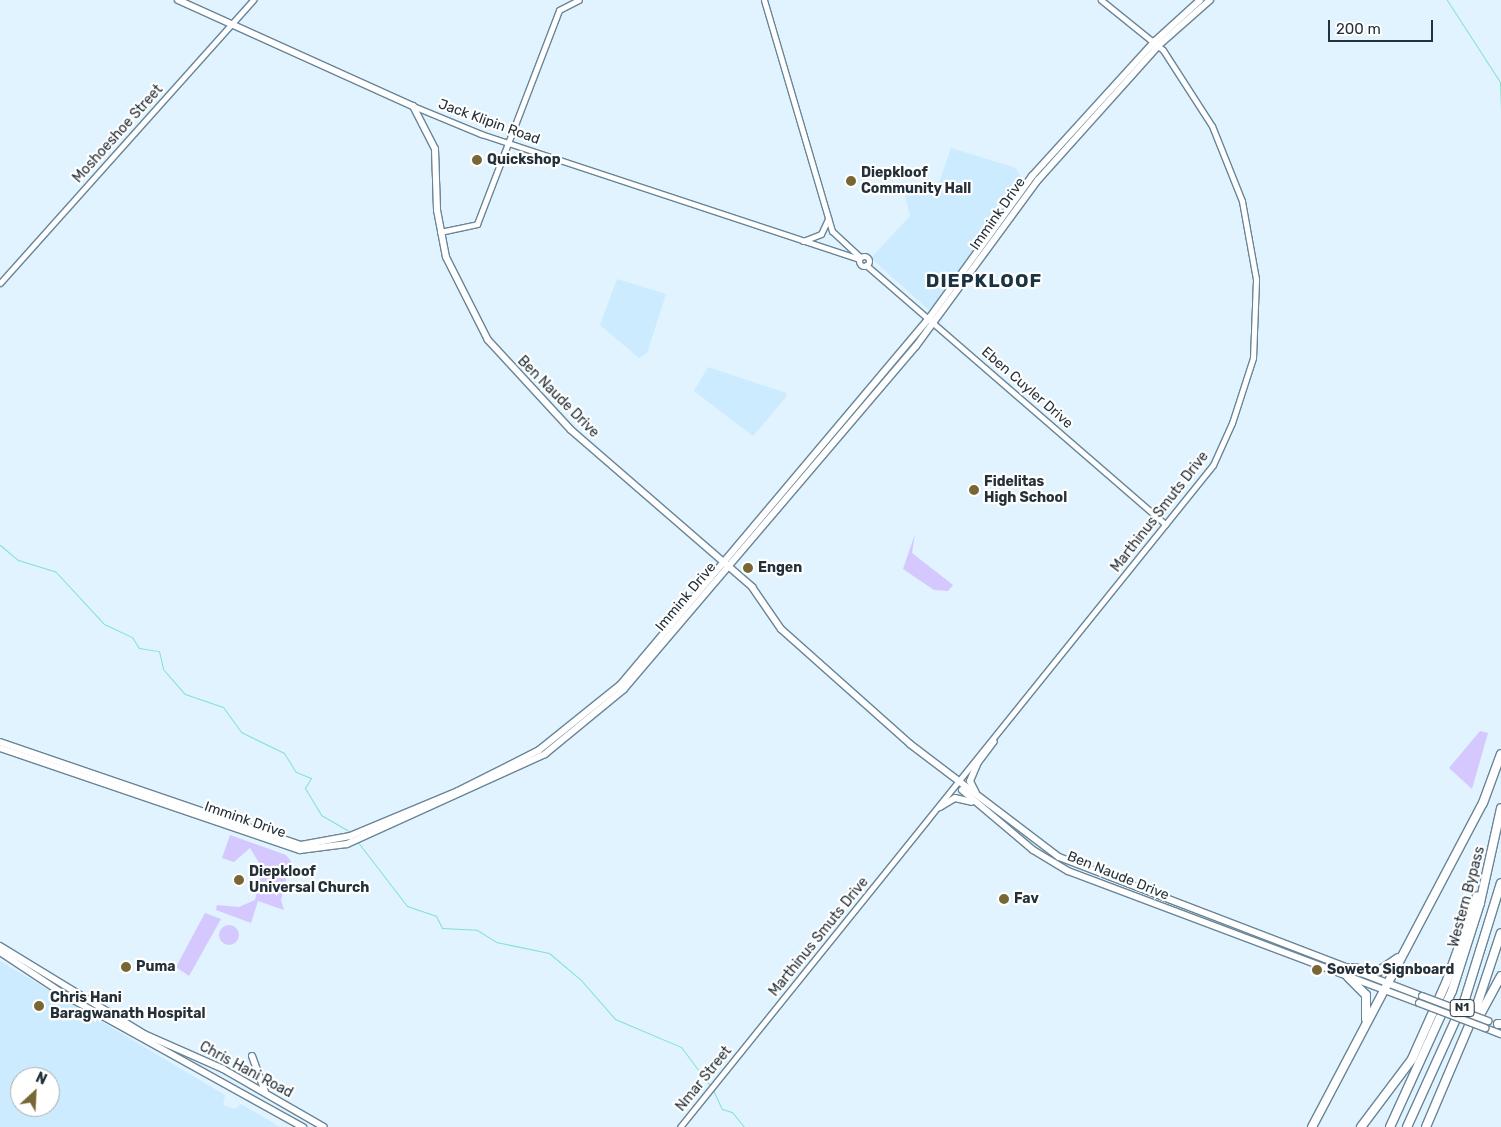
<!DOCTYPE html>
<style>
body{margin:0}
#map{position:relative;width:1501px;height:1127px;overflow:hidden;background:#e0f3ff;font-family:Rubik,sans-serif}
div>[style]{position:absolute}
.built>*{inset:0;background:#ccebfe}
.green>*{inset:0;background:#d4c8fe}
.round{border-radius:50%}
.stream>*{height:1px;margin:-0.5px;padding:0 0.5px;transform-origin:0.5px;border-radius:0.5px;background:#81e3ce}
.roads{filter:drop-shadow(1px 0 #698597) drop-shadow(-1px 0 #698597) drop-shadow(0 1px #698597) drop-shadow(0 -1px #698597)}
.tertiary>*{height:5px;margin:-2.5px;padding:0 2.5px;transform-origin:2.5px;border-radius:2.5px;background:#fff}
.tertiary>.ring{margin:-2.5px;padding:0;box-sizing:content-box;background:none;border:5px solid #fff;border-radius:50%}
.secondary>*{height:6px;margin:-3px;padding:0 3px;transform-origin:3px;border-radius:3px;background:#fff}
.motorway>*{height:8px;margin:-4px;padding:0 4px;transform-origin:4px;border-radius:4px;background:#fff}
.bridges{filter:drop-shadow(1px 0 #698597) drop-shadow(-1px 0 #698597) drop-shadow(0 1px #698597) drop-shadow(0 -1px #698597)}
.secondary-bridge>*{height:6px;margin:-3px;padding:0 3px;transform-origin:3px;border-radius:3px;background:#fff}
.dots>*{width:14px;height:14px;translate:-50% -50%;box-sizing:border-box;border:2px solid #fff;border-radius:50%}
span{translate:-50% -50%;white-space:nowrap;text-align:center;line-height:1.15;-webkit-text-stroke:4.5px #fff;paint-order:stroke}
.shield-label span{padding:1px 4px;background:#fff;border:1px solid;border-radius:4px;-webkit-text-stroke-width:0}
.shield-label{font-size:12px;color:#253139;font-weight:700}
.street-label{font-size:14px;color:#253139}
.poi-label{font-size:14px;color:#253139;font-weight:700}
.left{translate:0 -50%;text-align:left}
.district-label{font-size:19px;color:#193342;font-weight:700;letter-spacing:1px}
.north{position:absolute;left:10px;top:1067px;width:50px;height:50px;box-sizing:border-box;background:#fff;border:1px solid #a8adb0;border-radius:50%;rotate:25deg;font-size:14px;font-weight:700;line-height:20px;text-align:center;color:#253139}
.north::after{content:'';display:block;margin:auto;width:18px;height:22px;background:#786734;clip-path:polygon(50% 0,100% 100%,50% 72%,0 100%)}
.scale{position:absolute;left:1328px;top:20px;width:105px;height:22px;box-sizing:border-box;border:2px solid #253139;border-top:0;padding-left:6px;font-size:15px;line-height:18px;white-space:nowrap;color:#253139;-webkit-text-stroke:4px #fff;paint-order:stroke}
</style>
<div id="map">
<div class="built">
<div style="clip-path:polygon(951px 148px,1016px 168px,1024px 182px,931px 312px,871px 258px,910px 216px,902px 183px,936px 192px)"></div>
<div style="clip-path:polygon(617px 279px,666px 294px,647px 353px,639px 358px,600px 325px)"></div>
<div style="clip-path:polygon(708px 367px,786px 393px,787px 396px,753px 436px,694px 391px)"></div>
<div style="clip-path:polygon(evenodd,0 961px,225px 1095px,223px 1105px,235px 1109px,241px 1104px,280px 1127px,0 1127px,0 961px,20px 1077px,50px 1077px,50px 1107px,20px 1107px,20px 1077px)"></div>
</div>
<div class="green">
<div style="clip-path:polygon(915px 534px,912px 553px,953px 585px,948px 591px,934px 590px,903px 569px)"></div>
<div style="clip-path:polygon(1480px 731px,1488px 733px,1472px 789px,1449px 768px)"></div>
<div style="clip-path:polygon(230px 835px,286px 855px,291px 861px,281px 900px,284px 910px,258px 901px,251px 923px,216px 910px,217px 905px,239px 907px,255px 900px,260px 879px,261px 866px,250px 848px,234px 862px,222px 858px)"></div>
<div style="clip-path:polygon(205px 913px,221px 919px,189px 976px,176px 967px)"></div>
<div class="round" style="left:219px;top:925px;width:20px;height:20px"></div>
</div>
<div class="stream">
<div style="left:1447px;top:0;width:98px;rotate:57.1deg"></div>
<div style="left:1500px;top:82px;width:31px;rotate:88deg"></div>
<div style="left:0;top:545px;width:23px;rotate:40deg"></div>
<div style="left:18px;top:560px;width:39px;rotate:17deg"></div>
<div style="left:55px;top:571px;width:72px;rotate:47.2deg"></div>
<div style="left:104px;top:624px;width:31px;rotate:25deg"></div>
<div style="left:132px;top:637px;width:13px;rotate:58deg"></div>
<div style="left:139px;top:648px;width:20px;rotate:9deg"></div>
<div style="left:159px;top:651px;width:18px;rotate:77deg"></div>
<div style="left:163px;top:669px;width:33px;rotate:49deg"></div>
<div style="left:185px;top:694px;width:40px;rotate:18.9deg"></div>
<div style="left:223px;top:707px;width:31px;rotate:54deg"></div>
<div style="left:241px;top:732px;width:48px;rotate:26deg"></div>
<div style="left:284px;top:753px;width:22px;rotate:58deg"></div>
<div style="left:296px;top:772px;width:16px;rotate:22deg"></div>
<div style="left:311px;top:778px;width:12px;rotate:121deg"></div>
<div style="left:305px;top:788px;width:31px;rotate:59deg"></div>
<div style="left:321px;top:815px;width:34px;rotate:30deg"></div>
<div style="left:357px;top:841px;width:82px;rotate:52.4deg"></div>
<div style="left:407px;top:906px;width:31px;rotate:19deg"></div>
<div style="left:436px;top:916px;width:13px;rotate:63deg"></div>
<div style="left:442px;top:928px;width:35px;rotate:3deg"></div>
<div style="left:477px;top:930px;width:22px;rotate:32deg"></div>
<div style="left:496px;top:942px;width:54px;rotate:11.7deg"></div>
<div style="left:549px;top:953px;width:42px;rotate:40.2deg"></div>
<div style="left:581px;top:980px;width:52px;rotate:48.9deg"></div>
<div style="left:615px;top:1019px;width:72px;rotate:23deg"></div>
<div style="left:681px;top:1047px;width:50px;rotate:53.1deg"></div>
<div style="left:713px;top:1090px;width:21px;rotate:65deg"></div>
<div style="left:722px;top:1109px;width:10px;rotate:17deg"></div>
<div style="left:732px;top:1112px;width:19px;rotate:51deg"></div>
</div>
<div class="roads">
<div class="tertiary">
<div style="left:764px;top:0;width:241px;rotate:73.6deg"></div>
<div style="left:832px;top:231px;width:38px;rotate:43deg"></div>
<div style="left:413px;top:106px;width:74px;rotate:22.4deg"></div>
<div style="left:481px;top:134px;width:398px;rotate:18.3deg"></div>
<div style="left:440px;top:232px;width:38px;rotate:-12deg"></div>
<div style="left:477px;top:224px;width:229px;rotate:-69deg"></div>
<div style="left:559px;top:10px;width:22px;rotate:-27deg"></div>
<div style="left:803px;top:241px;width:19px;rotate:-21deg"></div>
<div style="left:821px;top:234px;width:17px;rotate:-65deg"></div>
<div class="ring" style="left:859px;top:256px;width:5px;height:5px"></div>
<div style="left:866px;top:265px;width:396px;rotate:40.9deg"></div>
<div style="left:0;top:283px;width:380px;rotate:-48.2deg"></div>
<div style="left:978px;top:762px;width:26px;rotate:-53deg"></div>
<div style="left:680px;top:1127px;width:850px;rotate:-51.16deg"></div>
<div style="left:1213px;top:465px;width:46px;rotate:-65.7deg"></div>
<div style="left:1232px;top:423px;width:68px;rotate:-72.1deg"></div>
<div style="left:1253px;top:358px;width:79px;rotate:-87.8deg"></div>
<div style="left:1256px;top:279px;width:79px;rotate:-100.2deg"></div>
<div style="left:1242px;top:201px;width:81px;rotate:-111.8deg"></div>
<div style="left:1212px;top:126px;width:90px;rotate:-122.8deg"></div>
<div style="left:1163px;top:50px;width:80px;rotate:-141.1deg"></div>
</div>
<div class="secondary">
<div style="left:178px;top:0;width:258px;rotate:24.3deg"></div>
<div style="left:413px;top:106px;width:48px;rotate:62.9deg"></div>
<div style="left:435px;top:149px;width:61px;rotate:88.1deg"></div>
<div style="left:437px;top:210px;width:48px;rotate:79.2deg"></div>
<div style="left:446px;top:257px;width:93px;rotate:63.2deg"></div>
<div style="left:488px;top:340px;width:122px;rotate:47.3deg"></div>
<div style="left:571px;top:430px;width:240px;rotate:40.9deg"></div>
<div style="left:752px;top:587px;width:51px;rotate:55.4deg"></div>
<div style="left:781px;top:629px;width:173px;rotate:41.7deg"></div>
<div style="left:910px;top:744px;width:187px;rotate:37.2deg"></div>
<div style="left:1059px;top:857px;width:389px;rotate:21deg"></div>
<div style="left:0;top:742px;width:318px;rotate:18.9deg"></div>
<div style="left:301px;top:845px;width:50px;rotate:-10.4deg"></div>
<div style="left:350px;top:836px;width:117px;rotate:-22.6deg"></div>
<div style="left:458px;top:791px;width:91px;rotate:-26.8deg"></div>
<div style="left:539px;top:750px;width:105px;rotate:-38.8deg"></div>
<div style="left:621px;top:684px;width:480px;rotate:-49.9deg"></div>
<div style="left:930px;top:317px;width:174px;rotate:-54.1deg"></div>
<div style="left:1032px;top:176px;width:183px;rotate:-47.7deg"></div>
<div style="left:1155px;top:41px;width:61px;rotate:-42.3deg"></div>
<div style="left:0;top:748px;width:317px;rotate:18.8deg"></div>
<div style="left:300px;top:850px;width:47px;rotate:-7.3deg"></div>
<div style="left:347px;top:844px;width:217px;rotate:-24.4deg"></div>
<div style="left:545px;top:754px;width:102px;rotate:-39.4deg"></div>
<div style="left:624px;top:689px;width:450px;rotate:-49.6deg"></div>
<div style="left:916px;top:346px;width:206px;rotate:-53.7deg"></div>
<div style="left:1038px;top:180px;width:181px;rotate:-48.1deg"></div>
<div style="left:1159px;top:45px;width:68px;rotate:-41.4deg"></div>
<div style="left:962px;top:790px;width:93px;rotate:40.2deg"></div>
<div style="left:1033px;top:850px;width:41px;rotate:31deg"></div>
<div style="left:1068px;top:871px;width:375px;rotate:20.6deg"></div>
<div style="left:976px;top:793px;width:13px;rotate:-117deg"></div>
<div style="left:970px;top:781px;width:23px;rotate:-67deg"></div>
<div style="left:940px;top:807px;width:17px;rotate:-31deg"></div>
<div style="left:955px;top:798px;width:17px;rotate:13deg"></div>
<div style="left:0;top:946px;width:169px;rotate:31.4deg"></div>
<div style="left:144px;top:1034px;width:86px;rotate:23.9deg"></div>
<div style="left:223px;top:1069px;width:116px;rotate:29.9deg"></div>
<div style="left:0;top:952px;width:82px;rotate:33.5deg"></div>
<div style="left:68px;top:997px;width:269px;rotate:29deg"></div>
<div style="left:1485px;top:1028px;width:17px;rotate:21deg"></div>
<div style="left:252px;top:1056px;width:37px;rotate:70deg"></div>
</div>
<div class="motorway">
<div style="left:1350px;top:968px;width:29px;rotate:6deg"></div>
<div style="left:1379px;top:971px;width:23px;rotate:-34deg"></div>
<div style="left:1348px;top:977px;width:25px;rotate:45deg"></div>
<div style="left:1366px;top:995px;width:24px;rotate:90deg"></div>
<div style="left:1476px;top:1022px;width:52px;rotate:-61.5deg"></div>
<div style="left:1498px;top:1024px;width:3px"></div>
<div style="left:1312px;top:1127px;width:366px;rotate:-62.2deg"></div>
<div style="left:1483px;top:803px;width:52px;rotate:-69.8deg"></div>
<div style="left:1361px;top:1127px;width:85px;rotate:-53.1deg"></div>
<div style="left:1412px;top:1059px;width:83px;rotate:-65.9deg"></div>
<div style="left:1446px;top:983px;width:92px;rotate:-70.4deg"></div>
<div style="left:1390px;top:1127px;width:149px;rotate:-65.5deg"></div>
<div style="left:1452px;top:991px;width:92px;rotate:-72.3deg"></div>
<div style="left:1480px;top:903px;width:97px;rotate:-77.5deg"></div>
<div style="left:1407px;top:1127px;width:141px;rotate:-65.6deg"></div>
<div style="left:1465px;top:999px;width:121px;rotate:-72.8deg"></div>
<div style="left:1426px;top:1127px;width:123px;rotate:-67deg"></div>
<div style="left:1474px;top:1014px;width:85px;rotate:-71.6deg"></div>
</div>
</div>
<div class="bridges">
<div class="secondary-bridge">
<div style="left:1422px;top:996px;width:71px;rotate:20.7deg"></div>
<div style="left:1419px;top:1003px;width:71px;rotate:20.7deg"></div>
</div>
</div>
<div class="dots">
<div style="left:477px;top:160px;background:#786734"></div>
<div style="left:851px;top:181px;background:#786734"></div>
<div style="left:974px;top:490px;background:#786734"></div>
<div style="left:748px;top:568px;background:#786734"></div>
<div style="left:239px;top:880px;background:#786734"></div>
<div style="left:1004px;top:899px;background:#786734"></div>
<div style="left:126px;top:967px;background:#786734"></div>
<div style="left:1317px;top:970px;background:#786734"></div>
<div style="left:39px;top:1006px;background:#786734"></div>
</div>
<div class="shield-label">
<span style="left:1462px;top:1008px">N1</span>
</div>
<div class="street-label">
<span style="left:489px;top:122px;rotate:20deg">Jack Klipin Road</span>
<span style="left:118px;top:134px;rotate:-48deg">Moshoeshoe Street</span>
<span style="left:998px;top:214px;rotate:-55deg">Immink Drive</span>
<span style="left:1027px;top:388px;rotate:41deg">Eben Cuyler Drive</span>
<span style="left:558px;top:397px;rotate:45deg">Ben Naude Drive</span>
<span style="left:1160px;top:512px;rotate:-52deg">Marthinus Smuts Drive</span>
<span style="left:686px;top:597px;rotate:-50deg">Immink Drive</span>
<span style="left:245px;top:820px;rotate:19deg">Immink Drive</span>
<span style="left:1118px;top:876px;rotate:22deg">Ben Naude Drive</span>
<span style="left:1467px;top:897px;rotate:-75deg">Western Bypass</span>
<span style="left:819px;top:937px;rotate:-51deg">Marthinus Smuts Drive</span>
<span style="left:246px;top:1070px;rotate:28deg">Chris Hani Road</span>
<span style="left:704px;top:1079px;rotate:-51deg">Nmar Street</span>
</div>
<div class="poi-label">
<span class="left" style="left:487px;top:160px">Quickshop</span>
<span class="left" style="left:861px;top:181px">Diepkloof<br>Community Hall</span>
<span class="left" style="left:984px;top:490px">Fidelitas<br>High School</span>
<span class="left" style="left:758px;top:568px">Engen</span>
<span class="left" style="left:249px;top:880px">Diepkloof<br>Universal Church</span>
<span class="left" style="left:1014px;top:899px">Fav</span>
<span class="left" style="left:136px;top:967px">Puma</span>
<span class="left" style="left:1327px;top:970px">Soweto Signboard</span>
<span class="left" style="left:50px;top:1006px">Chris Hani<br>Baragwanath Hospital</span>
</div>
<div class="district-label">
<span style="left:984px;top:281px">DIEPKLOOF</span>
</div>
<div class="north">N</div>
<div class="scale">200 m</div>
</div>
